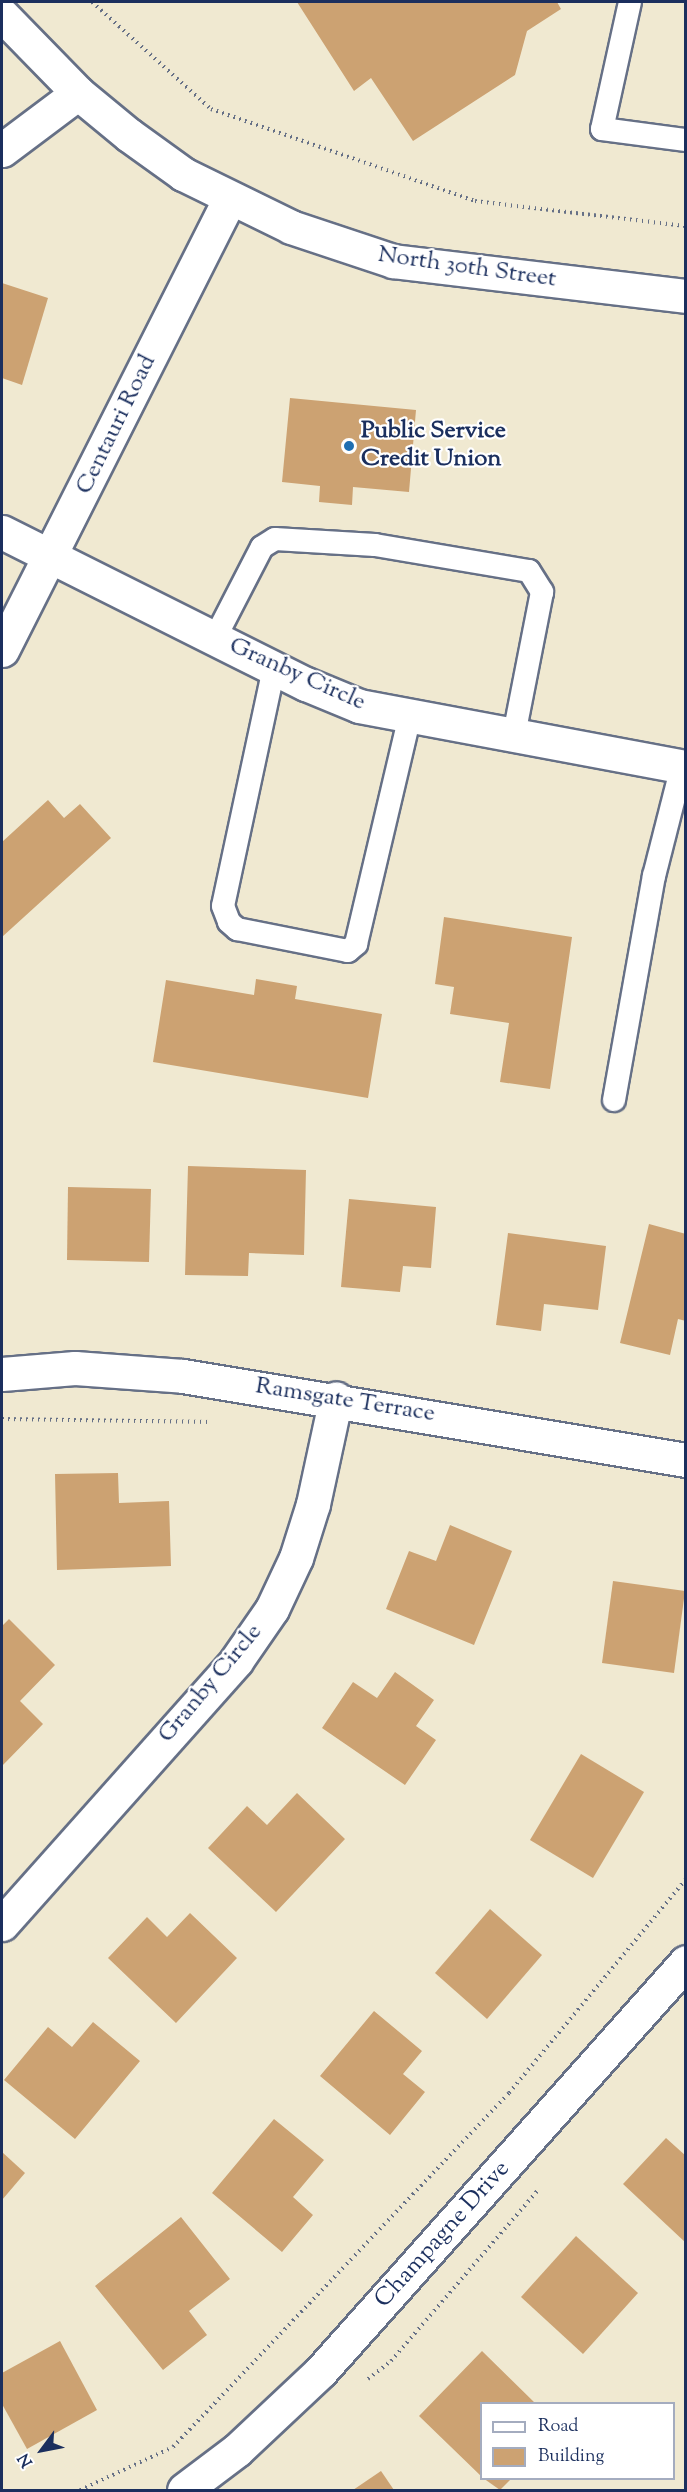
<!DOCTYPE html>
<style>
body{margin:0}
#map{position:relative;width:687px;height:2492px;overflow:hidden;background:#f0e9d1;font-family:"Sorts Mill Goudy",serif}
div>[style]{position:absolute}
.building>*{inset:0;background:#cca272}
.path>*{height:4px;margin-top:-2px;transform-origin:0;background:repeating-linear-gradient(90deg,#667086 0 1.5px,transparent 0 6px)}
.roads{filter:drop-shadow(2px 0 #667086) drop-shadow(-2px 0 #667086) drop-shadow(0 2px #667086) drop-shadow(0 -2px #667086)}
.lane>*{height:22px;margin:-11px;padding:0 11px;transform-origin:11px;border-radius:11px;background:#fff}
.street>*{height:33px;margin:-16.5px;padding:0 16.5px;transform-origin:16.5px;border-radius:16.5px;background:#fff}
.primary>*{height:33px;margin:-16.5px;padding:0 16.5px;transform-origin:16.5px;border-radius:16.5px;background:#fff}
.dots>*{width:16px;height:16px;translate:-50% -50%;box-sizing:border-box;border:3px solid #fff;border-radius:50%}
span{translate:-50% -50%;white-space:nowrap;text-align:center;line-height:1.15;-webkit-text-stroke:4.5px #fff;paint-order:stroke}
.street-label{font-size:24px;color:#1b2f5e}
.poi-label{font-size:24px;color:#1b2f5e;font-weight:700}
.left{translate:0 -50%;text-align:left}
.frame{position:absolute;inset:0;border:3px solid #1b2f5e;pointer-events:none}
.legend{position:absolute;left:480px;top:2402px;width:195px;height:78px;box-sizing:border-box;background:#fff;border:2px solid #a4acbf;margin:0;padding:8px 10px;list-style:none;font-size:18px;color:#1b2f5e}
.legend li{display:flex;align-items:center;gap:12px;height:30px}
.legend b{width:30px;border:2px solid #a4acbf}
.north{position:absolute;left:12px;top:2420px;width:60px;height:60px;-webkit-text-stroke:4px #fff;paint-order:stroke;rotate:238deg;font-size:16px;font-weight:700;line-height:24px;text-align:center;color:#1b2f5e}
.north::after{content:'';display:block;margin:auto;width:21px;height:27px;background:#1b2f5e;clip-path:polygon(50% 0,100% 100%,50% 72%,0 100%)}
</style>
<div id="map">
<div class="building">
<div style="clip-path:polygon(297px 2px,557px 2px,561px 9px,527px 31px,515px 75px,413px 141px,371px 78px,354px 91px)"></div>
<div style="clip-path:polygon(2px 283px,48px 298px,22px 385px,2px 378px)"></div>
<div style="clip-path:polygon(290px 398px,416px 410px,409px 492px,353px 487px,352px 505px,319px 502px,320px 486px,282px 482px)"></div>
<div style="clip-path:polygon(48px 800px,64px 818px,80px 804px,111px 838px,2px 937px,2px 842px)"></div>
<div style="clip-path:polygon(444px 917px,572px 937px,550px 1089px,500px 1082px,509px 1023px,450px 1014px,454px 987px,435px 984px)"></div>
<div style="clip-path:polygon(256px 979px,297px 986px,295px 999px,382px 1014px,368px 1098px,153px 1062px,166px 980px,254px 995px)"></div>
<div style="clip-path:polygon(188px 1166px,306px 1170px,304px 1255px,249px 1253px,248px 1276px,185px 1275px)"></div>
<div style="clip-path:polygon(68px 1187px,151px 1189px,149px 1262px,67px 1260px)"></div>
<div style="clip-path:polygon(349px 1199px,436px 1207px,431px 1268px,403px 1266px,400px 1292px,341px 1287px)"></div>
<div style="clip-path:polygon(649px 1224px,686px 1234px,686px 1321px,678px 1319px,670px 1355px,620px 1343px)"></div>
<div style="clip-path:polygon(508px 1233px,606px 1246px,598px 1310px,544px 1304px,541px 1331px,496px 1325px)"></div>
<div style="clip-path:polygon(118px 1473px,119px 1503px,169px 1501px,171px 1566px,57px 1570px,55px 1474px)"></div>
<div style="clip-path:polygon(450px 1525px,512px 1551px,474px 1645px,386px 1609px,409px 1551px,436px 1561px)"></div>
<div style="clip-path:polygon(613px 1581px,685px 1591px,674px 1673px,602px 1663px)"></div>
<div style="clip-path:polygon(9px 1619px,55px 1665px,20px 1701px,43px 1724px,2px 1766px,2px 1626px)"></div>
<div style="clip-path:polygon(395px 1672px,434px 1700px,416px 1726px,436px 1740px,405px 1785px,322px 1728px,353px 1682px,377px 1698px)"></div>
<div style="clip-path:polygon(581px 1754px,644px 1792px,593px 1878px,530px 1840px)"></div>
<div style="clip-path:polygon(297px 1793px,345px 1839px,276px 1912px,208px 1848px,247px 1806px,267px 1825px)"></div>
<div style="clip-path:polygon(490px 1909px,542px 1955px,487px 2019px,435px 1973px)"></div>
<div style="clip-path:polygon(190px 1913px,237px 1958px,176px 2023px,108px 1958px,147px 1917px,167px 1937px)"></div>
<div style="clip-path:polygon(374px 2011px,422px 2051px,403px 2074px,425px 2092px,390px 2135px,320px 2076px)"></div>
<div style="clip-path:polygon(93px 2022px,140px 2061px,75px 2139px,4px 2080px,48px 2027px,72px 2047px)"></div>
<div style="clip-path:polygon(274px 2119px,324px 2160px,293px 2197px,313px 2215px,282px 2252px,212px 2193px)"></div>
<div style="clip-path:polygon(666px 2138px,686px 2156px,686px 2243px,623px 2184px)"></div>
<div style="clip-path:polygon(2px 2152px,25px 2173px,2px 2200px)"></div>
<div style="clip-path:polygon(181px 2217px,230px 2279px,189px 2311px,207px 2335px,163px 2370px,95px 2286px)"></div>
<div style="clip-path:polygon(576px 2236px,638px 2293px,583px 2354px,521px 2297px)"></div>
<div style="clip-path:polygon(60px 2341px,97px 2410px,27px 2449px,2px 2404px,2px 2373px)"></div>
<div style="clip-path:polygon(482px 2351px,536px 2404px,482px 2404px,482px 2477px,419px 2416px)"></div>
<div style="clip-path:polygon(381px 2471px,394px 2490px,353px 2490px)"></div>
<div style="clip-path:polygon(483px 2478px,512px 2478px,500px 2490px)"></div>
</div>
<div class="path">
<div style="left:92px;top:2px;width:160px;rotate:42deg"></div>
<div style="left:211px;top:109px;width:280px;rotate:19.2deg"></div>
<div style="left:475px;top:201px;width:212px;rotate:6.8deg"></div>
<div style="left:2px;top:1419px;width:209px;rotate:0.8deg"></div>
<div style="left:368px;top:2379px;width:29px;rotate:-38deg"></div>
<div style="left:391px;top:2361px;width:227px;rotate:-49.3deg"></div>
<div style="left:80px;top:2490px;width:102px;rotate:-24.8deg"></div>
<div style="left:173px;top:2447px;width:488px;rotate:-46.5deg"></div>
<div style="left:509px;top:2093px;width:278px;rotate:-50.4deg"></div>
</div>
<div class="roads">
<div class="lane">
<div style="left:630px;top:2px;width:130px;rotate:102.4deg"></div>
<div style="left:602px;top:129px;width:85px;rotate:7.5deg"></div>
<div style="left:215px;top:638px;width:102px;rotate:-62.7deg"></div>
<div style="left:262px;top:547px;width:15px;rotate:-32deg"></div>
<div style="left:275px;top:539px;width:100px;rotate:3.4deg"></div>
<div style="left:375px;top:545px;width:156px;rotate:9.6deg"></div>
<div style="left:529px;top:571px;width:25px;rotate:58deg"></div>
<div style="left:542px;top:592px;width:146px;rotate:101.1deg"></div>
<div style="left:274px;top:668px;width:243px;rotate:102.1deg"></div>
<div style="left:223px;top:906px;width:17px;rotate:69deg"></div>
<div style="left:229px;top:922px;width:11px;rotate:41deg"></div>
<div style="left:237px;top:929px;width:113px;rotate:11.2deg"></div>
<div style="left:348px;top:951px;width:11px;rotate:-41deg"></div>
<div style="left:356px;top:944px;width:234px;rotate:-76.7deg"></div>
<div style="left:614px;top:1100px;width:228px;rotate:-79.9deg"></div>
<div style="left:654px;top:876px;width:114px;rotate:-75.7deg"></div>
</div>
<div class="street">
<div style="left:2px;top:150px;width:95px;rotate:-36.9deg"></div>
<div style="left:2px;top:532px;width:340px;rotate:26.6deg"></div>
<div style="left:306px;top:684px;width:57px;rotate:22.5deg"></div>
<div style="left:359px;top:706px;width:333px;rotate:10.6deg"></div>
<div style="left:2px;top:650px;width:506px;rotate:-63.23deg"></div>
<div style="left:2px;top:1374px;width:73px;rotate:-4.7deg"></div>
<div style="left:75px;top:1368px;width:108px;rotate:4.2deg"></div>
<div style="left:183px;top:1376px;width:510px;rotate:9.48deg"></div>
<div style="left:2px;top:1924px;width:352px;rotate:-48.3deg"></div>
<div style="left:236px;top:1661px;width:63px;rotate:-55.3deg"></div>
<div style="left:272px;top:1609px;width:56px;rotate:-64.8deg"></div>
<div style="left:296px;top:1558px;width:57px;rotate:-72.5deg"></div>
<div style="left:313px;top:1504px;width:108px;rotate:-77.8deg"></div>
<div style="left:184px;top:2490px;width:66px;rotate:-37deg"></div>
<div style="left:237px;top:2450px;width:115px;rotate:-43.2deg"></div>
<div style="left:321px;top:2371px;width:548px;rotate:-48.25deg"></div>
</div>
<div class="primary">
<div style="left:2px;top:15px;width:109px;rotate:45.7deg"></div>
<div style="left:78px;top:93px;width:66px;rotate:39.5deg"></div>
<div style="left:129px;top:135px;width:67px;rotate:35.8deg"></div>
<div style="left:183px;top:174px;width:120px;rotate:26.1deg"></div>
<div style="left:291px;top:227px;width:108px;rotate:18.4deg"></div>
<div style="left:393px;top:261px;width:295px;rotate:6.8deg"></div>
</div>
</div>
<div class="dots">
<div style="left:349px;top:446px;background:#1f6fb2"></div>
</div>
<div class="street-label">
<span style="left:467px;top:268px;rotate:8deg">North 30th Street</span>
<span style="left:117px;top:425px;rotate:-64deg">Centauri Road</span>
<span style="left:297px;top:675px;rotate:24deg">Granby Circle</span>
<span style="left:345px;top:1401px;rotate:9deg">Ramsgate Terrace</span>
<span style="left:211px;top:1684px;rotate:-50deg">Granby Circle</span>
<span style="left:443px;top:2235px;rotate:-48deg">Champagne Drive</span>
</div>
<div class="poi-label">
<span class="left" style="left:361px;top:446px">Public Service<br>Credit Union</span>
</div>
<div class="frame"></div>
<ul class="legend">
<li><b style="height:8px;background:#fff"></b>Road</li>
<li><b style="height:16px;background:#cca272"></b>Building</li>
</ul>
<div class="north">N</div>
</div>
